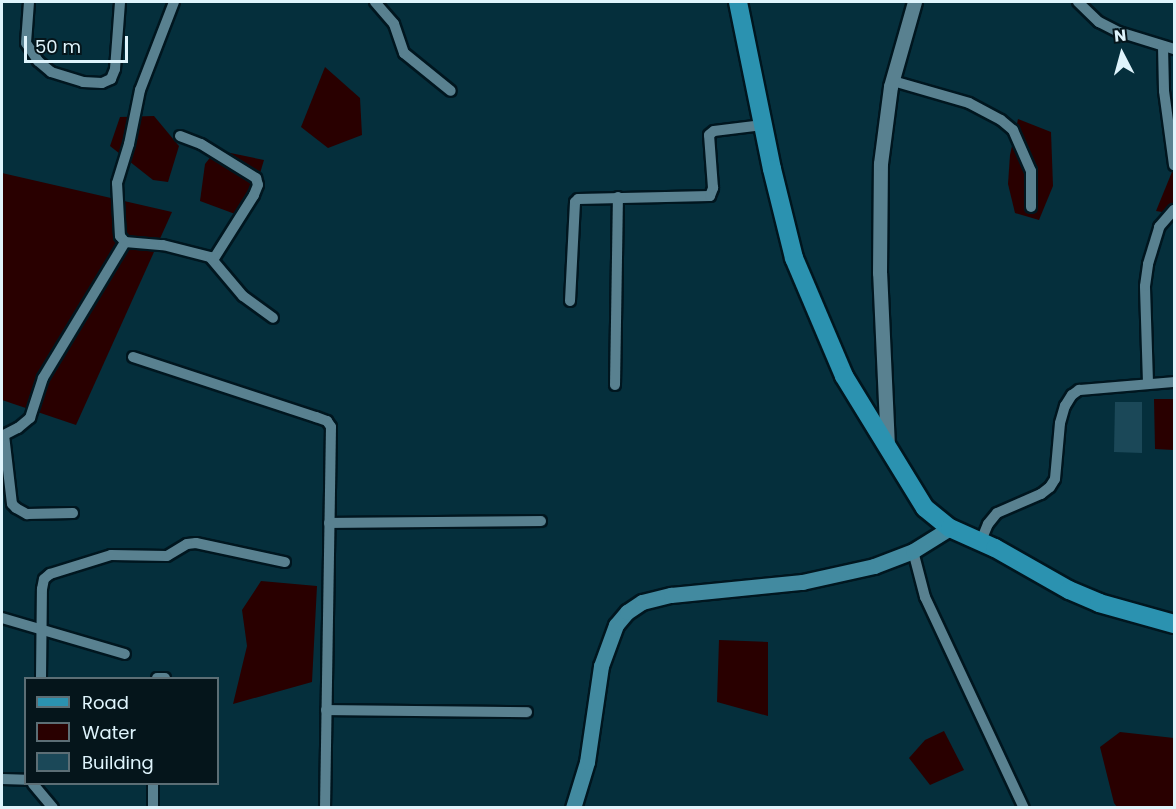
<!DOCTYPE html>
<style>
body{margin:0}
#map{position:relative;width:1176px;height:809px;overflow:hidden;background:#052f3c;font-family:Poppins,sans-serif}
div>[style]{position:absolute}
.water>*{inset:0;background:#290000}
.building>*{inset:0;background:#1b4858}
.roads{filter:drop-shadow(2px 0 #00161f) drop-shadow(-2px 0 #00161f) drop-shadow(0 2px #00161f) drop-shadow(0 -2px #00161f)}
.minor>*{height:10px;margin:-5px;padding:0 5px;transform-origin:5px;border-radius:5px;background:#598190}
.tertiary>*{height:14px;margin:-7px;padding:0 7px;transform-origin:7px;border-radius:7px;background:#598190}
.secondary>*{height:15px;margin:-7.5px;padding:0 7.5px;transform-origin:7.5px;border-radius:7.5px;background:#428aa0}
.primary>*{height:18px;margin:-9px;padding:0 9px;transform-origin:9px;border-radius:9px;background:#2b92b0}
span{translate:-50% -50%;white-space:nowrap;text-align:center;line-height:1.15;-webkit-text-stroke:4.5px #05151b;paint-order:stroke}
.frame{position:absolute;inset:0;border:3px solid #dff4fc;pointer-events:none}
.legend{position:absolute;left:24px;top:677px;width:195px;height:108px;box-sizing:border-box;background:#05151b;border:2px solid #5c6e75;margin:0;padding:8px 10px;list-style:none;font-size:18px;color:#dff4fc}
.legend li{display:flex;align-items:center;gap:12px;height:30px}
.legend b{width:30px;border:2px solid #5c6e75}
.north{position:absolute;left:1092px;top:24px;width:60px;height:60px;-webkit-text-stroke:4px #05151b;paint-order:stroke;rotate:354deg;font-size:16px;font-weight:700;line-height:24px;text-align:center;color:#dff4fc}
.north::after{content:'';display:block;margin:auto;width:21px;height:27px;background:#dff4fc;clip-path:polygon(50% 0,100% 100%,50% 72%,0 100%)}
.scale{position:absolute;left:24px;top:36px;width:104px;height:27px;box-sizing:border-box;border:3px solid #dff4fc;border-top:0;padding-left:8px;font-size:18px;line-height:21px;white-space:nowrap;color:#dff4fc;-webkit-text-stroke:4px #05151b;paint-order:stroke}
</style>
<div id="map">
<div class="water">
<div style="clip-path:polygon(325px 67px,360px 98px,362px 135px,328px 148px,301px 127px)"></div>
<div style="clip-path:polygon(154px 116px,179px 146px,168px 182px,153px 180px,110px 146px,120px 117px)"></div>
<div style="clip-path:polygon(1018px 119px,1051px 132px,1053px 186px,1039px 220px,1015px 213px,1008px 184px,1010px 155px)"></div>
<div style="clip-path:polygon(216px 150px,264px 160px,255px 190px,235px 214px,200px 201px,205px 164px)"></div>
<div style="clip-path:polygon(1174px 167px,1174px 214px,1156px 211px)"></div>
<div style="clip-path:polygon(2px 173px,172px 212px,76px 425px,2px 400px)"></div>
<div style="clip-path:polygon(1154px 399px,1174px 399px,1174px 450px,1155px 449px)"></div>
<div style="clip-path:polygon(261px 581px,317px 586px,312px 682px,233px 704px,247px 646px,242px 610px)"></div>
<div style="clip-path:polygon(719px 640px,768px 642px,768px 716px,717px 702px)"></div>
<div style="clip-path:polygon(944px 731px,964px 770px,930px 785px,909px 758px,925px 740px)"></div>
<div style="clip-path:polygon(1120px 732px,1174px 738px,1174px 807px,1117px 807px,1114px 803px,1100px 747px)"></div>
</div>
<div class="building">
<div style="clip-path:polygon(1115px 402px,1142px 402px,1142px 453px,1114px 452px)"></div>
</div>
<div class="roads">
<div class="minor">
<div style="left:29px;top:2px;width:41px;rotate:94.2deg"></div>
<div style="left:26px;top:43px;width:22px;rotate:56deg"></div>
<div style="left:38px;top:61px;width:17px;rotate:40deg"></div>
<div style="left:51px;top:72px;width:34px;rotate:17deg"></div>
<div style="left:83px;top:82px;width:19px;rotate:3deg"></div>
<div style="left:102px;top:83px;width:10px;rotate:-24deg"></div>
<div style="left:111px;top:79px;width:11px;rotate:-68deg"></div>
<div style="left:115px;top:69px;width:67px;rotate:-85.7deg"></div>
<div style="left:174px;top:2px;width:94px;rotate:111.1deg"></div>
<div style="left:140px;top:90px;width:55px;rotate:101.5deg"></div>
<div style="left:129px;top:144px;width:41px;rotate:107.1deg"></div>
<div style="left:117px;top:183px;width:53px;rotate:86.8deg"></div>
<div style="left:120px;top:236px;width:8px;rotate:50deg"></div>
<div style="left:125px;top:242px;width:38px;rotate:5deg"></div>
<div style="left:163px;top:245px;width:49px;rotate:14.3deg"></div>
<div style="left:210px;top:257px;width:51px;rotate:49.8deg"></div>
<div style="left:243px;top:296px;width:37px;rotate:36deg"></div>
<div style="left:375px;top:2px;width:29px;rotate:49deg"></div>
<div style="left:394px;top:24px;width:31px;rotate:71deg"></div>
<div style="left:404px;top:53px;width:60px;rotate:39deg"></div>
<div style="left:1078px;top:2px;width:29px;rotate:44deg"></div>
<div style="left:1099px;top:22px;width:22px;rotate:27deg"></div>
<div style="left:1119px;top:32px;width:58px;rotate:17.2deg"></div>
<div style="left:1163px;top:46px;width:45px;rotate:88.7deg"></div>
<div style="left:1164px;top:91px;width:75px;rotate:82.3deg"></div>
<div style="left:893px;top:81px;width:79px;rotate:16.1deg"></div>
<div style="left:969px;top:103px;width:36px;rotate:28deg"></div>
<div style="left:1001px;top:120px;width:16px;rotate:40deg"></div>
<div style="left:1013px;top:130px;width:45px;rotate:66.3deg"></div>
<div style="left:1031px;top:171px;width:36px;rotate:90deg"></div>
<div style="left:180px;top:136px;width:22px;rotate:21deg"></div>
<div style="left:201px;top:144px;width:65px;rotate:31.7deg"></div>
<div style="left:256px;top:178px;width:7px;rotate:74deg"></div>
<div style="left:258px;top:185px;width:11px;rotate:112deg"></div>
<div style="left:254px;top:195px;width:77px;rotate:122.2deg"></div>
<div style="left:570px;top:301px;width:99px;rotate:-87.1deg"></div>
<div style="left:575px;top:202px;width:4px;rotate:-45deg"></div>
<div style="left:578px;top:199px;width:132px;rotate:-1.3deg"></div>
<div style="left:710px;top:196px;width:9px;rotate:-69deg"></div>
<div style="left:713px;top:188px;width:53px;rotate:-94.3deg"></div>
<div style="left:709px;top:135px;width:6px;rotate:-39deg"></div>
<div style="left:714px;top:131px;width:49px;rotate:-7deg"></div>
<div style="left:133px;top:357px;width:193px;rotate:18.2deg"></div>
<div style="left:316px;top:417px;width:12px;rotate:20deg"></div>
<div style="left:327px;top:421px;width:7px;rotate:56deg"></div>
<div style="left:331px;top:427px;width:381px;rotate:90.9deg"></div>
<div style="left:1148px;top:383px;width:97px;rotate:-91.8deg"></div>
<div style="left:1145px;top:286px;width:22px;rotate:-82deg"></div>
<div style="left:1148px;top:264px;width:39px;rotate:-73deg"></div>
<div style="left:1159px;top:227px;width:23px;rotate:-49deg"></div>
<div style="left:615px;top:385px;width:188px;rotate:-89.1deg"></div>
<div style="left:4px;top:435px;width:69px;rotate:83.4deg"></div>
<div style="left:12px;top:504px;width:6px;rotate:45deg"></div>
<div style="left:16px;top:508px;width:13px;rotate:29deg"></div>
<div style="left:27px;top:514px;width:46px;rotate:-1.2deg"></div>
<div style="left:2px;top:436px;width:18px;rotate:-27deg"></div>
<div style="left:18px;top:428px;width:16px;rotate:-40deg"></div>
<div style="left:30px;top:418px;width:42px;rotate:-72deg"></div>
<div style="left:43px;top:378px;width:159px;rotate:-58.9deg"></div>
<div style="left:329px;top:523px;width:212px;rotate:-0.5deg"></div>
<div style="left:981px;top:541px;width:18px;rotate:-68deg"></div>
<div style="left:988px;top:524px;width:14px;rotate:-51deg"></div>
<div style="left:997px;top:513px;width:48px;rotate:-23.4deg"></div>
<div style="left:1041px;top:494px;width:11px;rotate:-38deg"></div>
<div style="left:1050px;top:487px;width:9px;rotate:-58deg"></div>
<div style="left:1055px;top:479px;width:56px;rotate:-84.9deg"></div>
<div style="left:1060px;top:423px;width:18px;rotate:-74deg"></div>
<div style="left:1065px;top:406px;width:13px;rotate:-58deg"></div>
<div style="left:1072px;top:395px;width:9px;rotate:-36deg"></div>
<div style="left:1079px;top:390px;width:95px;rotate:-4.8deg"></div>
<div style="left:913px;top:551px;width:48px;rotate:75.4deg"></div>
<div style="left:925px;top:597px;width:233px;rotate:64.9deg"></div>
<div style="left:2px;top:618px;width:128px;rotate:16.3deg"></div>
<div style="left:41px;top:678px;width:89px;rotate:-89.4deg"></div>
<div style="left:42px;top:589px;width:10px;rotate:-79deg"></div>
<div style="left:44px;top:579px;width:8px;rotate:-40deg"></div>
<div style="left:50px;top:574px;width:64px;rotate:-17.3deg"></div>
<div style="left:111px;top:555px;width:56px;rotate:1deg"></div>
<div style="left:167px;top:556px;width:23px;rotate:-31deg"></div>
<div style="left:187px;top:544px;width:9px;rotate:-6deg"></div>
<div style="left:196px;top:543px;width:91px;rotate:12.1deg"></div>
<div style="left:157px;top:678px;width:8px"></div>
<div style="left:326px;top:710px;width:201px;rotate:0.6deg"></div>
<div style="left:2px;top:779px;width:24px;rotate:2deg"></div>
<div style="left:33px;top:784px;width:31px;rotate:50deg"></div>
<div style="left:153px;top:784px;width:24px;rotate:90deg"></div>
</div>
<div class="tertiary">
<div style="left:888px;top:447px;width:174px;rotate:-92.6deg"></div>
<div style="left:880px;top:273px;width:109px;rotate:-89.5deg"></div>
<div style="left:881px;top:164px;width:78px;rotate:-82.6deg"></div>
<div style="left:891px;top:87px;width:88px;rotate:-74.2deg"></div>
</div>
<div class="secondary">
<div style="left:573px;top:808px;width:48px;rotate:-73.1deg"></div>
<div style="left:587px;top:762px;width:97px;rotate:-81.7deg"></div>
<div style="left:601px;top:666px;width:44px;rotate:-69.9deg"></div>
<div style="left:616px;top:625px;width:17px;rotate:-50deg"></div>
<div style="left:627px;top:612px;width:18px;rotate:-34deg"></div>
<div style="left:642px;top:602px;width:30px;rotate:-14deg"></div>
<div style="left:671px;top:595px;width:132px;rotate:-5.7deg"></div>
<div style="left:802px;top:582px;width:74px;rotate:-12.5deg"></div>
<div style="left:874px;top:566px;width:42px;rotate:-21deg"></div>
<div style="left:913px;top:551px;width:44px;rotate:-31.9deg"></div>
</div>
<div class="primary">
<div style="left:738px;top:2px;width:170px;rotate:78.5deg"></div>
<div style="left:772px;top:169px;width:92px;rotate:76.1deg"></div>
<div style="left:794px;top:258px;width:128px;rotate:67deg"></div>
<div style="left:844px;top:376px;width:155px;rotate:58.5deg"></div>
<div style="left:925px;top:508px;width:32px;rotate:39deg"></div>
<div style="left:950px;top:528px;width:49px;rotate:24deg"></div>
<div style="left:995px;top:548px;width:85px;rotate:29.6deg"></div>
<div style="left:1069px;top:590px;width:33px;rotate:23deg"></div>
<div style="left:1099px;top:603px;width:78px;rotate:15.6deg"></div>
</div>
</div>
<div class="frame"></div>
<ul class="legend">
<li><b style="height:8px;background:#2b92b0"></b>Road</li>
<li><b style="height:16px;background:#290000"></b>Water</li>
<li><b style="height:16px;background:#1b4858"></b>Building</li>
</ul>
<div class="north">N</div>
<div class="scale">50 m</div>
</div>
